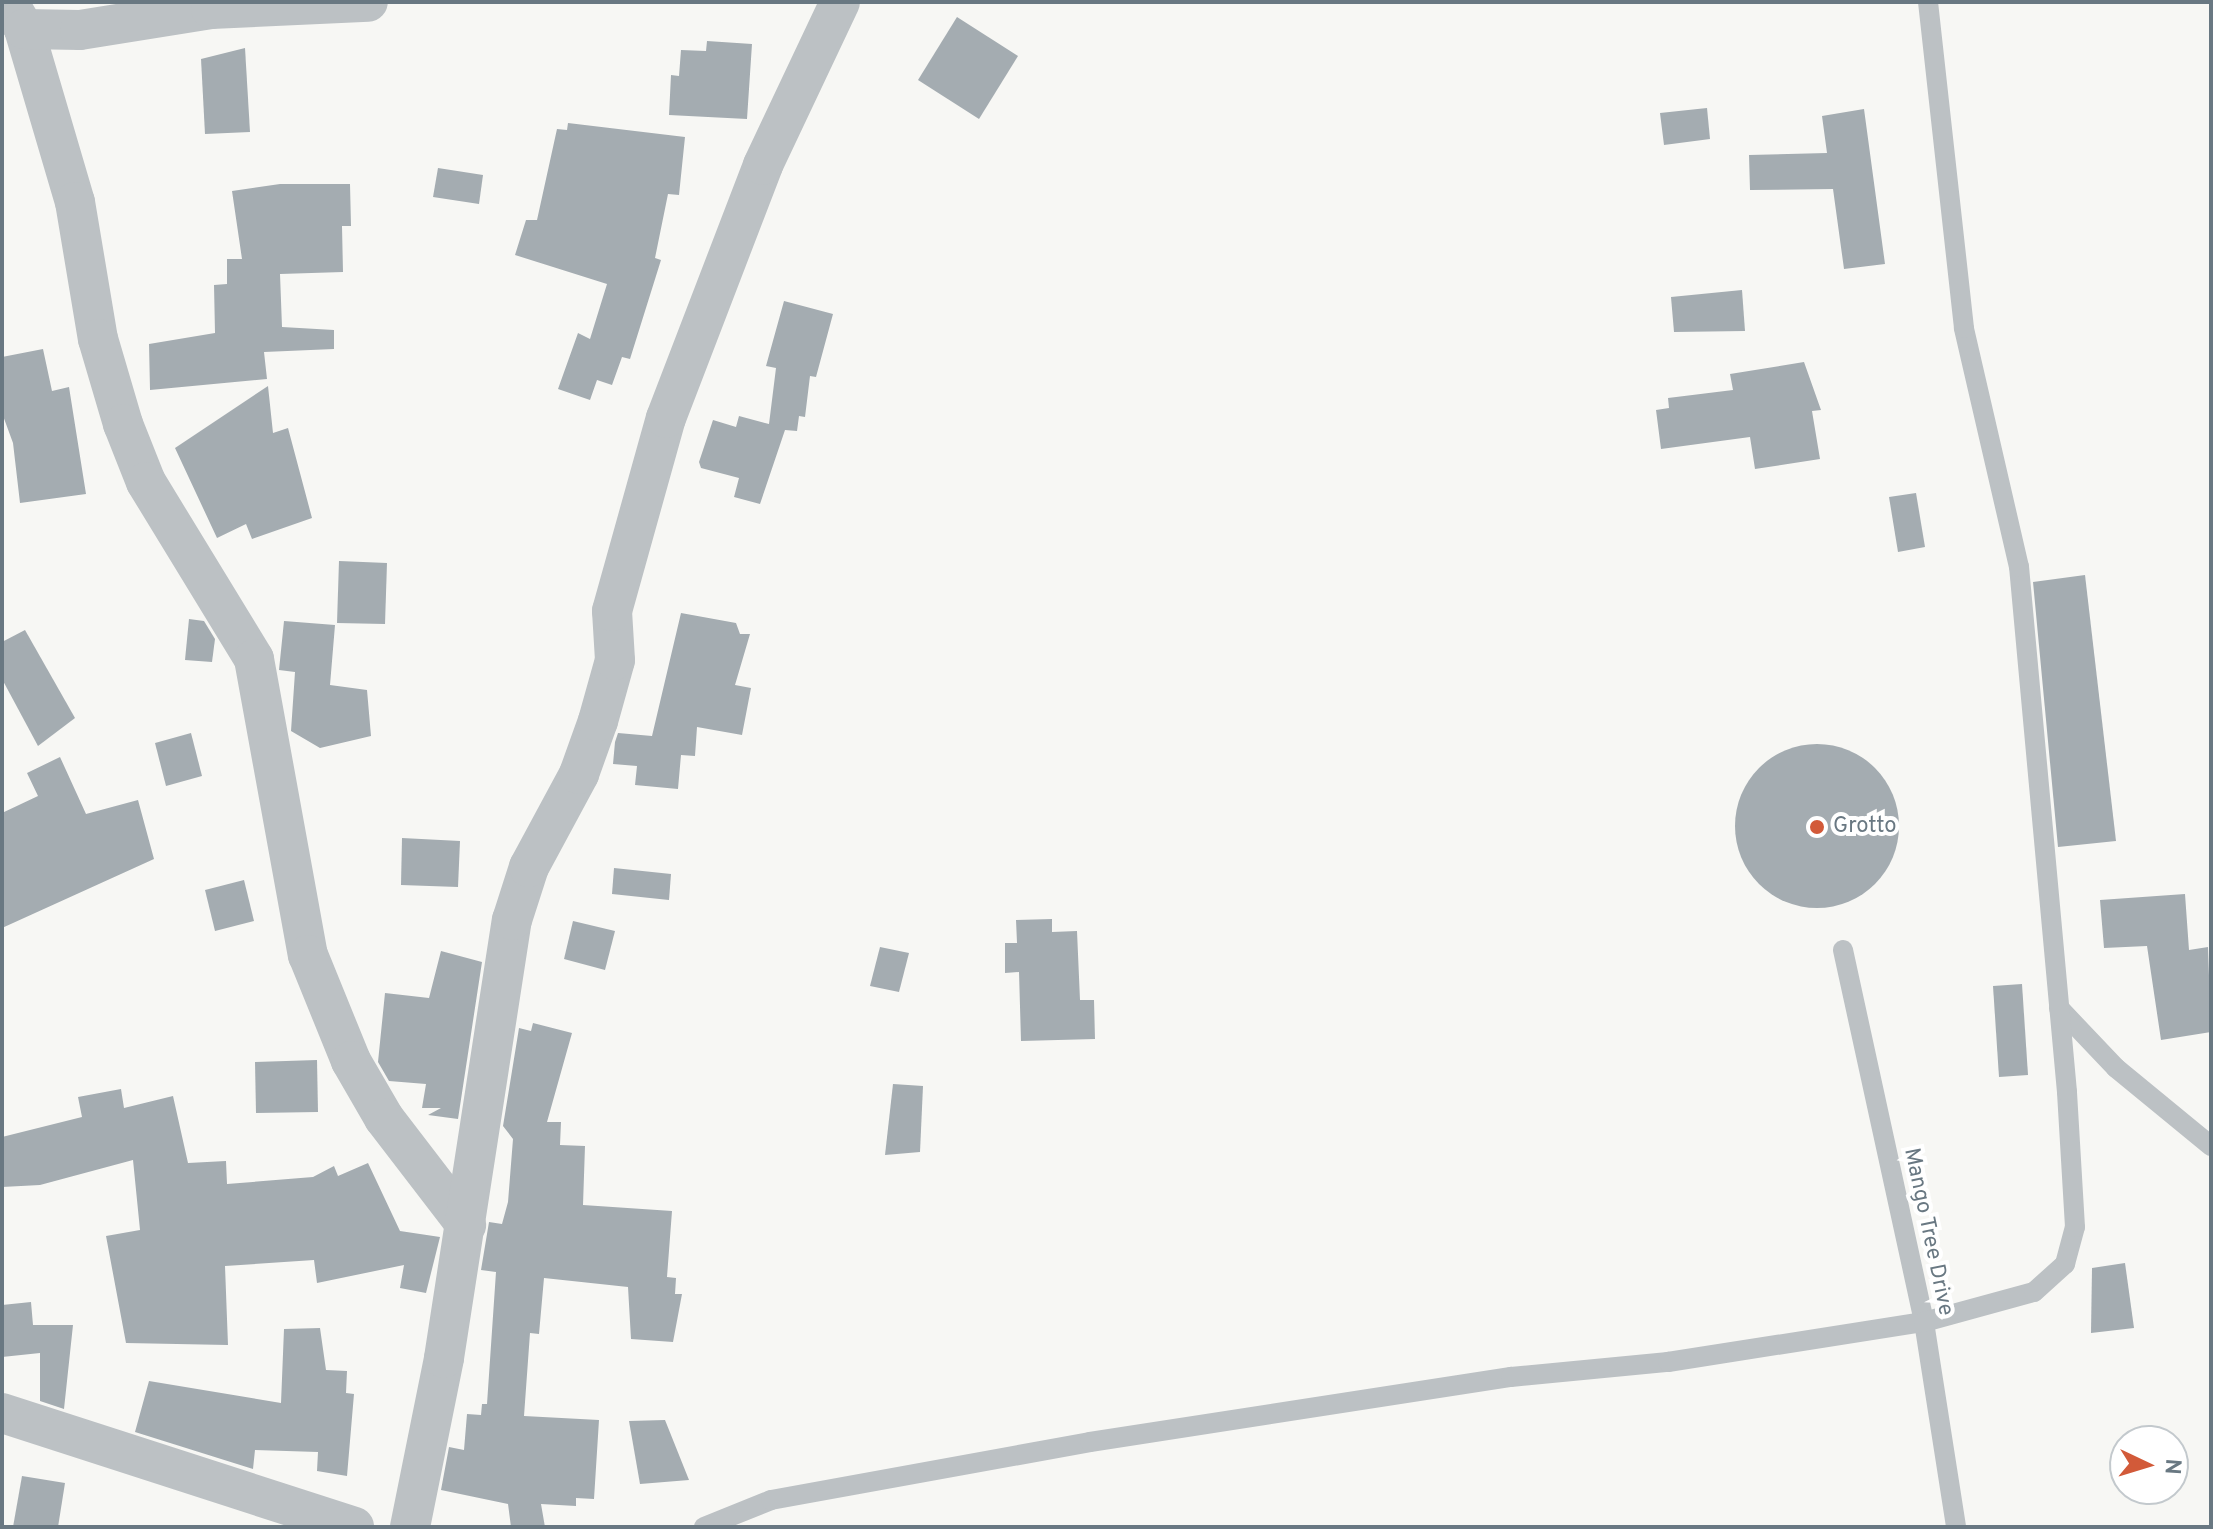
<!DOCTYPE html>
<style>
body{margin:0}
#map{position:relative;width:2213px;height:1529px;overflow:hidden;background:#f7f7f4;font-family:Overpass,sans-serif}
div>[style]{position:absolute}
.building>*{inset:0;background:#a4acb1}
.round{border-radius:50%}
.lane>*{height:20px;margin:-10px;padding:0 10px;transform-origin:10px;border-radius:10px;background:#bcc1c4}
.street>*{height:40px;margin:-20px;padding:0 20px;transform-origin:20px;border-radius:20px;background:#bcc1c4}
.dots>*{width:22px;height:22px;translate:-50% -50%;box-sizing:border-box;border:4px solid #fff;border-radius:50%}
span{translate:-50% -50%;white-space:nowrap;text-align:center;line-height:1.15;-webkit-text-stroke:8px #fff;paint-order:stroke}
.poi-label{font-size:22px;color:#697882}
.left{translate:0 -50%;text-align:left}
.street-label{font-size:22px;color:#697882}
.frame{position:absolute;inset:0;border:4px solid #697882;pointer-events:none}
.north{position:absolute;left:2109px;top:1425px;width:80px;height:80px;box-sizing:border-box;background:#fff;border:2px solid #c3c9cd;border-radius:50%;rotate:94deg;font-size:22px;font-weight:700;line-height:32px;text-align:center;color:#697882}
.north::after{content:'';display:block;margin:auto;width:28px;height:36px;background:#d25a39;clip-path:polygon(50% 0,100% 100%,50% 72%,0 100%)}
</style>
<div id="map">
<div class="building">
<div style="clip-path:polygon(957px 17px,1018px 56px,979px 119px,918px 80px)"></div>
<div style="clip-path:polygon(707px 41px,752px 44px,747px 119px,669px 115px,671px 75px,679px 76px,681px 50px,706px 51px)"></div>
<div style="clip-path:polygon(245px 48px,250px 132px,205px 134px,201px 59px)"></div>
<div style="clip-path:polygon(1707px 108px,1710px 139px,1664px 145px,1660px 113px)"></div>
<div style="clip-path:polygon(1864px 109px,1885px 264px,1844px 269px,1833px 189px,1750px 190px,1749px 155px,1827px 153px,1822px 116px)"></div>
<div style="clip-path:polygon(568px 123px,685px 137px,679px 195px,668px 194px,655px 258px,661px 260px,630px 359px,622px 357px,612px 385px,597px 380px,590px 400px,558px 389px,578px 333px,590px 339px,607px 284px,515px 255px,526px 220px,537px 220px,557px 129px,567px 130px)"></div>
<div style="clip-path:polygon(438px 168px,483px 175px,479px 204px,433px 197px)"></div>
<div style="clip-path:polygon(280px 184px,350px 184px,351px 226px,342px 226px,343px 272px,280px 274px,282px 327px,334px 330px,334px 349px,264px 352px,267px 379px,150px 390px,149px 344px,215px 333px,214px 285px,227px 284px,227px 259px,242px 259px,232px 191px)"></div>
<div style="clip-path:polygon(1742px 290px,1745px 331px,1674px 332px,1671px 297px)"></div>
<div style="clip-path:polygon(784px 301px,833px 314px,816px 377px,810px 376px,805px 417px,799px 416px,797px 431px,785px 430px,760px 504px,734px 497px,739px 478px,701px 468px,699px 462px,713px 420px,736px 427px,739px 416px,769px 424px,776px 368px,766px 366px)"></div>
<div style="clip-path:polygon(43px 349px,52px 391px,69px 387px,86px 494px,20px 503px,13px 443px,2px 413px,2px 357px)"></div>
<div style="clip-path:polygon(1804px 362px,1821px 410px,1812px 411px,1820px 459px,1755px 469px,1750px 437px,1661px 449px,1656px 410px,1669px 408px,1668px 398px,1733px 390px,1730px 374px)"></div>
<div style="clip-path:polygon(268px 386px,273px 433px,288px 428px,312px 518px,252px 539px,246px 524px,217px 538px,175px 448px)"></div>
<div style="clip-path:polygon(1916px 493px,1925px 547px,1898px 552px,1889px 497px)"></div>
<div style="clip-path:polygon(339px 561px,387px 563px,385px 624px,337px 623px)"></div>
<div style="clip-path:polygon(2085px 575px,2116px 841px,2058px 847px,2033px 582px)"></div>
<div style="clip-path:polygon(681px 613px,736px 623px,740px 634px,750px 634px,735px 685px,751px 688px,742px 735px,697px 727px,695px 756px,681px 755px,678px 789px,635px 785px,637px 766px,613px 764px,615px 742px,618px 733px,652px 736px)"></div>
<div style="clip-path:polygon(189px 619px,204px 621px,215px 639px,212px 662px,185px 660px)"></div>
<div style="clip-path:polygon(284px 621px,335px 625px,330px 685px,367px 690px,371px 736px,320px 748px,291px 731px,295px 672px,279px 670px)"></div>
<div style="clip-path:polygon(25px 630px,75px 718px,38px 746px,2px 679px,2px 642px)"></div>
<div style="clip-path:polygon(191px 733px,202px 776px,166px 786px,155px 743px)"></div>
<div class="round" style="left:1735px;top:744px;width:164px;height:164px"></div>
<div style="clip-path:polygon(60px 757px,86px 814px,138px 800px,154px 859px,2px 928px,2px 813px,38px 796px,27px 773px)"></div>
<div style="clip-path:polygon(402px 838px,460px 841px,458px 887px,401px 885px)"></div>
<div style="clip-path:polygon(614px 868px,671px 874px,669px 900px,612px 894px)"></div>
<div style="clip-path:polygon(244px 880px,254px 921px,215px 931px,205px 890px)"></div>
<div style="clip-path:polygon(2185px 894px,2189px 950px,2208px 947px,2211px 1032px,2161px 1040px,2147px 946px,2104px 948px,2100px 900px)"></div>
<div style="clip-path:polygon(1052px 919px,1052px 932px,1077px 931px,1080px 1000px,1094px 1000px,1095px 1039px,1021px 1041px,1019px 972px,1005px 973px,1005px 943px,1017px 943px,1016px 920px)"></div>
<div style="clip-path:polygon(573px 921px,615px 931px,605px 970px,564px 959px)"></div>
<div style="clip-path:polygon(880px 947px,909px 953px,899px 992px,870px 986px)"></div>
<div style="clip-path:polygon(441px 951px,482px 962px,458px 1119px,428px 1115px,441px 1108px,422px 1108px,426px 1084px,389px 1081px,378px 1062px,385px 993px,429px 998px)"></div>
<div style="clip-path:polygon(2022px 984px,2028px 1075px,1999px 1077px,1993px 986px)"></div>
<div style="clip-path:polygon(533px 1023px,572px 1033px,547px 1122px,561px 1122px,560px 1145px,585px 1146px,583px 1205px,672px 1211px,667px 1277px,676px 1278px,675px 1294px,682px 1294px,673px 1342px,631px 1339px,628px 1287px,544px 1278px,539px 1334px,530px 1333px,524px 1416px,599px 1420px,594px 1499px,576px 1498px,576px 1506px,541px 1504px,545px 1527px,511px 1527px,508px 1504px,441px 1490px,449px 1447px,464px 1450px,467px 1414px,481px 1415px,482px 1404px,487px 1404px,496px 1272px,481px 1270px,489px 1222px,502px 1224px,508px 1202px,513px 1139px,503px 1126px,519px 1028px,531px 1031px)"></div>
<div style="clip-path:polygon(317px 1060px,318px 1112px,256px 1113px,255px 1062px)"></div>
<div style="clip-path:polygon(893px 1084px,923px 1086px,920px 1152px,885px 1155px)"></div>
<div style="clip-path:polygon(121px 1089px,124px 1108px,173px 1096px,188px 1163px,226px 1161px,227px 1184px,313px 1177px,334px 1166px,338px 1176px,368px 1163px,400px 1231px,440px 1237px,426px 1293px,400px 1288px,404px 1265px,317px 1283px,314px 1260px,225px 1266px,228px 1345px,126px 1343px,106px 1236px,140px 1230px,133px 1160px,40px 1185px,2px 1187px,2px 1137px,82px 1117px,78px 1097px)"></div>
<div style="clip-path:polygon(2125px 1263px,2134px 1328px,2091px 1333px,2092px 1268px)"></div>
<div style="clip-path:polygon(31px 1302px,33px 1325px,73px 1325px,64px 1409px,40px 1401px,40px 1353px,2px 1357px,2px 1305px)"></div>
<div style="clip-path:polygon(320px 1328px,326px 1370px,347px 1371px,346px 1393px,354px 1394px,347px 1476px,317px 1471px,318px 1452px,255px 1450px,253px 1469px,135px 1432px,149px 1381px,281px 1403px,284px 1329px)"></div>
<div style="clip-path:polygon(665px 1420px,689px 1480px,640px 1484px,629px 1421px)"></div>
<div style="clip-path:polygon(22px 1476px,65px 1483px,58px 1527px,13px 1527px)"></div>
</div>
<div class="lane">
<div style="left:1843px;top:950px;width:381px;rotate:77.7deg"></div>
<div style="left:1924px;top:1322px;width:207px;rotate:81.1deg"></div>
<div style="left:2059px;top:1008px;width:83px;rotate:46.5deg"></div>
<div style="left:2116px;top:1068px;width:123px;rotate:39.4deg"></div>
<div style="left:704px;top:1527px;width:72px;rotate:-21.9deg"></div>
<div style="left:771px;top:1500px;width:324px;rotate:-10.3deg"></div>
<div style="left:1090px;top:1442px;width:426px;rotate:-8.8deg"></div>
<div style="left:1511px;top:1377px;width:158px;rotate:-5.5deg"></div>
<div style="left:1668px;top:1362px;width:259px;rotate:-8.9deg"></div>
<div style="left:1924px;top:1322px;width:114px;rotate:-15.3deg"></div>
<div style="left:2034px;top:1292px;width:42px;rotate:-42.1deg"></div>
<div style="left:2065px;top:1264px;width:38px;rotate:-75deg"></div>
<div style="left:2075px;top:1227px;width:135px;rotate:-93.4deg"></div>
<div style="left:2067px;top:1092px;width:527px;rotate:-95.22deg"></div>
<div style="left:2019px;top:567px;width:245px;rotate:-103deg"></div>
<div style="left:1964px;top:328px;width:328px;rotate:-96.3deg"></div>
</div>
<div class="street">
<div style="left:8px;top:2px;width:31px;rotate:59deg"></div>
<div style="left:24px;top:29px;width:180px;rotate:73.6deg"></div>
<div style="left:75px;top:202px;width:139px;rotate:80.5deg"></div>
<div style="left:98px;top:339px;width:89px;rotate:73.6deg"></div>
<div style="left:123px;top:424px;width:62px;rotate:68.4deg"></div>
<div style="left:146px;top:482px;width:207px;rotate:58.6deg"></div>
<div style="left:254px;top:659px;width:301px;rotate:79.7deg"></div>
<div style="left:308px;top:955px;width:114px;rotate:67.9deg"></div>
<div style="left:351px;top:1061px;width:66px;rotate:59.9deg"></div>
<div style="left:384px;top:1118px;width:135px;rotate:52.5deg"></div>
<div style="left:24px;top:29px;width:56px;rotate:1deg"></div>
<div style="left:80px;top:30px;width:133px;rotate:-9.1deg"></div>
<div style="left:211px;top:9px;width:157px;rotate:-2.6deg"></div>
<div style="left:2px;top:1413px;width:370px;rotate:17.9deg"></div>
<div style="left:410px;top:1527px;width:172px;rotate:-78.6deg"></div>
<div style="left:444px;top:1358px;width:443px;rotate:-81.2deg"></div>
<div style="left:512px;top:920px;width:56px;rotate:-72.2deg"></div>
<div style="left:529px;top:867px;width:106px;rotate:-61.7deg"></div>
<div style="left:579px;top:774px;width:56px;rotate:-70.3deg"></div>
<div style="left:598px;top:721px;width:63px;rotate:-74.4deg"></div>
<div style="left:615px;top:660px;width:49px;rotate:-93.5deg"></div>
<div style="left:612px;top:611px;width:200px;rotate:-74.4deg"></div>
<div style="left:666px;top:418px;width:271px;rotate:-69deg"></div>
<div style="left:763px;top:165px;width:180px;rotate:-64.7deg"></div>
</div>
<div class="dots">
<div style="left:1817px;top:827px;background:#d25a39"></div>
</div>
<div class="poi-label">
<span class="left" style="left:1833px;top:827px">Grotto</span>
</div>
<div class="street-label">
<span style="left:1928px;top:1232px;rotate:78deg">Mango Tree Drive</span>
</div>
<div class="frame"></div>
<div class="north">N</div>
</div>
